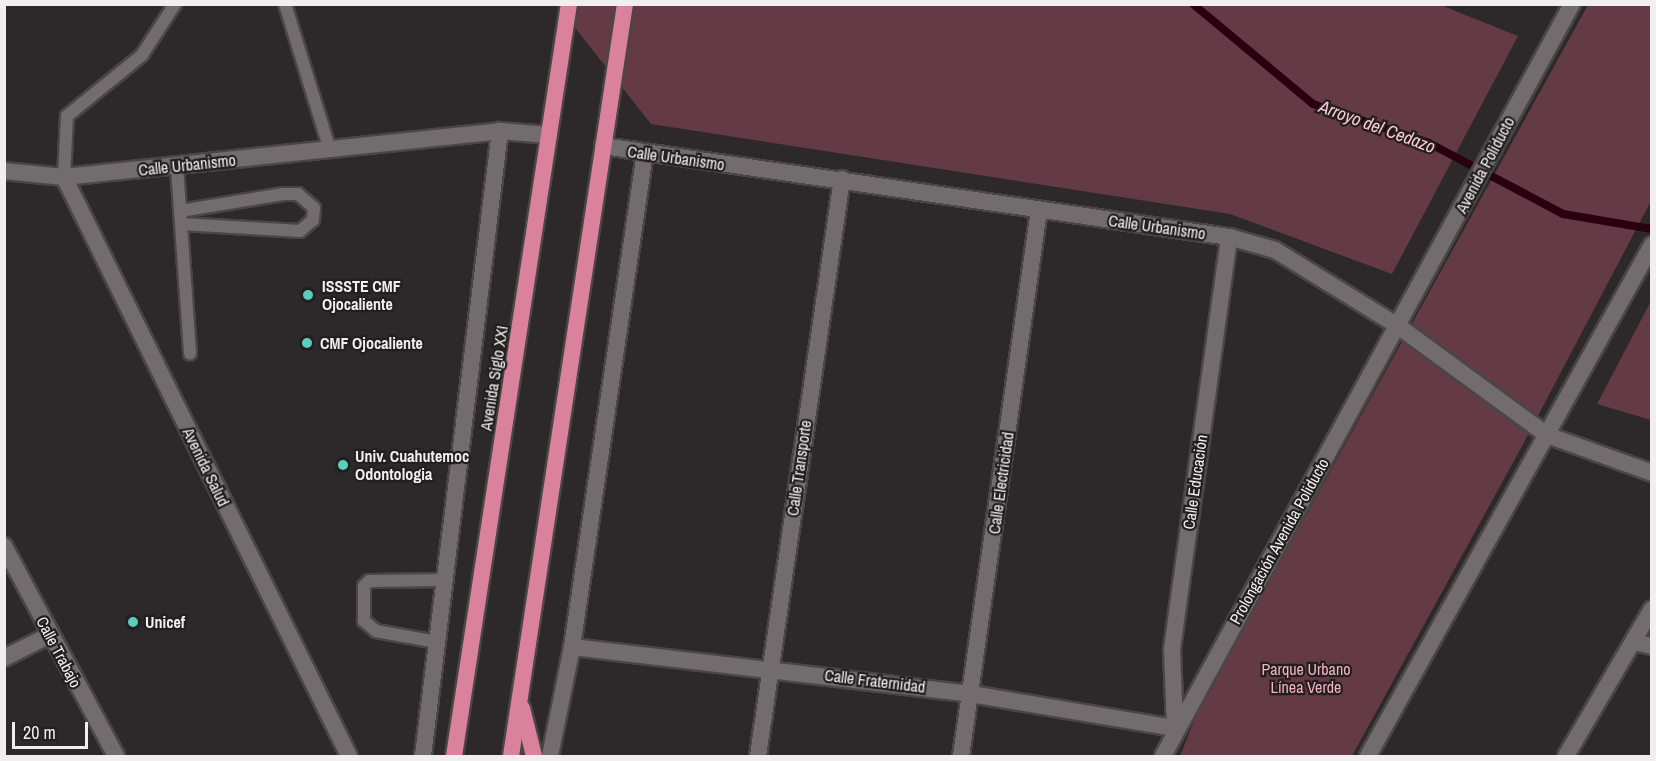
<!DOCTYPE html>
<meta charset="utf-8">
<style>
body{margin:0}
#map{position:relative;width:1656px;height:761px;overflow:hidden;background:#2d2829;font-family:"Archivo Narrow",sans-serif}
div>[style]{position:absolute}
.green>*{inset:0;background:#643a46}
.stream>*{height:8px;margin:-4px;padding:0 4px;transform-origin:4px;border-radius:4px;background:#2a0010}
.roads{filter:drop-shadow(2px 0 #4a4647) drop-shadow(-2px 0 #4a4647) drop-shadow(0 2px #4a4647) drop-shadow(0 -2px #4a4647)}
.service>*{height:12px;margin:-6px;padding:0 6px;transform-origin:6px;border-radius:6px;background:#736c6e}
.minor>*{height:16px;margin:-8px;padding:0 8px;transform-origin:8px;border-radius:8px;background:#736c6e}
.tertiary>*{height:16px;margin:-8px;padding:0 8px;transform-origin:8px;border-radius:8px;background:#736c6e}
.trunk>*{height:16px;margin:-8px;padding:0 8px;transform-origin:8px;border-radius:8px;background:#da819c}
.dots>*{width:16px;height:16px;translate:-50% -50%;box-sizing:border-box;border:3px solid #231e1f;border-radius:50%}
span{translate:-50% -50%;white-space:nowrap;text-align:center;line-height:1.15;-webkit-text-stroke:4.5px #231e1f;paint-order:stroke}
.street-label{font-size:16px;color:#f1eeef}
.poi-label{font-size:16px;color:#f1eeef;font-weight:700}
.left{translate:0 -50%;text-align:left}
.park-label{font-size:16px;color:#f6b0c2}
.water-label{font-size:18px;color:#fdc8d5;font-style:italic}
.frame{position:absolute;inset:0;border:6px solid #f1eeef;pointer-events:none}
.scale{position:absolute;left:12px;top:722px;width:76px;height:27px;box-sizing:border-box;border:3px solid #f1eeef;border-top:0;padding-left:8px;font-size:18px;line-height:21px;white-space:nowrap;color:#f1eeef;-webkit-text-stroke:4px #231e1f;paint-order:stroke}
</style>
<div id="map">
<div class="green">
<div style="clip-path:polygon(1438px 4px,1518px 36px,1392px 274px,1230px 214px,651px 124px,557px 5px)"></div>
<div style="clip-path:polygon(1588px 5px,1651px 5px,1651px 201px,1521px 448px,1352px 756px,1180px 756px,1199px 709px)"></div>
<div style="clip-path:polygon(1651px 301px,1651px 420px,1597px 404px)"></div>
</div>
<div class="stream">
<div style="left:1193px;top:4px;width:156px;rotate:39.8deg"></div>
<div style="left:1313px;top:104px;width:122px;rotate:18.6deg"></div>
<div style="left:1429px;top:143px;width:152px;rotate:27.9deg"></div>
<div style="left:1563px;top:214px;width:90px;rotate:9.6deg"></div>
</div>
<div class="roads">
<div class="service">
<div style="left:285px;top:4px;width:153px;rotate:72.9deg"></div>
<div style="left:177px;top:167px;width:187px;rotate:86deg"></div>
<div style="left:64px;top:177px;width:61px;rotate:-87.2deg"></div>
<div style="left:67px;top:116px;width:97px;rotate:-39.1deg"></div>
<div style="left:142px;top:55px;width:61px;rotate:-57.1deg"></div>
<div style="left:180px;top:211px;width:105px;rotate:-9.3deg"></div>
<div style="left:284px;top:194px;width:14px"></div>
<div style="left:298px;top:194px;width:21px;rotate:41deg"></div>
<div style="left:314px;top:208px;width:12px;rotate:95deg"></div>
<div style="left:313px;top:220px;width:17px;rotate:140deg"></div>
<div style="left:300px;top:231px;width:119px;rotate:-176.6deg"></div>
<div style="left:437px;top:642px;width:62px;rotate:-169.8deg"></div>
<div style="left:376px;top:631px;width:16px;rotate:-140deg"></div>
<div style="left:364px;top:621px;width:35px;rotate:-90deg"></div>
<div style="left:364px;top:586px;width:7px;rotate:-45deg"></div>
<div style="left:369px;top:581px;width:75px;rotate:-0.8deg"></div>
</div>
<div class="minor">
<div style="left:64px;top:177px;width:645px;rotate:63.79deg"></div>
<div style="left:4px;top:546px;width:238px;rotate:61.9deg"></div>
<div style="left:1634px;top:642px;width:18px;rotate:13deg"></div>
<div style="left:572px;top:647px;width:402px;rotate:6.7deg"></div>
<div style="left:971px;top:694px;width:207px;rotate:9.5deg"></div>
<div style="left:1175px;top:728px;width:79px;rotate:-92.2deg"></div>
<div style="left:1172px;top:649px;width:416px;rotate:-82.1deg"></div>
<div style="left:4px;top:658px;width:51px;rotate:-26.6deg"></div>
<div style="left:758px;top:756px;width:583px;rotate:-81.72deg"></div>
<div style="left:961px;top:756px;width:552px;rotate:-81.87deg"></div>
<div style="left:1566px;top:756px;width:170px;rotate:-59.7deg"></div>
</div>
<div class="tertiary">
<div style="left:603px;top:146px;width:633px;rotate:8.27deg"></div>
<div style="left:1229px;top:237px;width:48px;rotate:15.8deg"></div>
<div style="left:1275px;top:250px;width:145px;rotate:31.7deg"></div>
<div style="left:1398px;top:326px;width:185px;rotate:36.2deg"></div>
<div style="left:1547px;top:435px;width:112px;rotate:19.9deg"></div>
<div style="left:4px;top:171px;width:60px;rotate:5.7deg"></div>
<div style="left:64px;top:177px;width:438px;rotate:-6deg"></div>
<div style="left:500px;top:131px;width:49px;rotate:4.7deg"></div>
<div style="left:423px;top:756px;width:630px;rotate:-82.98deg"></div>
<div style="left:550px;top:756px;width:111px;rotate:-78.6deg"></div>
<div style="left:572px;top:647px;width:497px;rotate:-81.6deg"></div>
<div style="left:1163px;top:756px;width:856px;rotate:-61.46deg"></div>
<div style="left:1368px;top:756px;width:585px;rotate:-60.94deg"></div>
</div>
<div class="trunk">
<div style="left:522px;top:708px;width:49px;rotate:76deg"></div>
<div style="left:454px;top:756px;width:761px;rotate:-81.31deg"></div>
<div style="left:511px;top:756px;width:761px;rotate:-81.38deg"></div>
</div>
</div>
<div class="dots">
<div style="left:308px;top:295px;background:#5acebc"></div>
<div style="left:307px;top:343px;background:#5acebc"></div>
<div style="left:343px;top:465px;background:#5acebc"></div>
<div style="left:133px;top:622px;background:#5acebc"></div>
</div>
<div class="street-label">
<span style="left:676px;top:158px;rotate:8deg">Calle Urbanismo</span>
<span style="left:187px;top:165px;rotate:-6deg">Calle Urbanismo</span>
<span style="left:1485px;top:165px;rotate:-62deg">Avenida Poliducto</span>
<span style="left:1157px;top:227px;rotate:8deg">Calle Urbanismo</span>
<span style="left:494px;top:378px;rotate:-81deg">Avenida Siglo XXI</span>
<span style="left:206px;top:467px;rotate:64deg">Avenida Salud</span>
<span style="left:799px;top:468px;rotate:-82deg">Calle Transporte</span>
<span style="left:1195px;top:482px;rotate:-82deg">Calle Educación</span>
<span style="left:1001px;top:483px;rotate:-82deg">Calle Electricidad</span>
<span style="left:1279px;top:541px;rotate:-61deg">Prolongación Avenida Poliducto</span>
<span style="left:59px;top:652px;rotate:62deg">Calle Trabajo</span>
<span style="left:875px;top:681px;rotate:7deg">Calle Fraternidad</span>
</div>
<div class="poi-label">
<span class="left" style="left:322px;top:295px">ISSSTE CMF<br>Ojocaliente</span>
<span class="left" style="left:320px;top:343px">CMF Ojocaliente</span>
<span class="left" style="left:355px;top:465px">Univ. Cuahutemoc<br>Odontologia</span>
<span class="left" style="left:145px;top:622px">Unicef</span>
</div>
<div class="park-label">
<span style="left:1306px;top:678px">Parque Urbano<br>Línea Verde</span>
</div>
<div class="water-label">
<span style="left:1377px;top:127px;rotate:20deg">Arroyo del Cedazo</span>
</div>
<div class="frame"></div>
<div class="scale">20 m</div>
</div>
